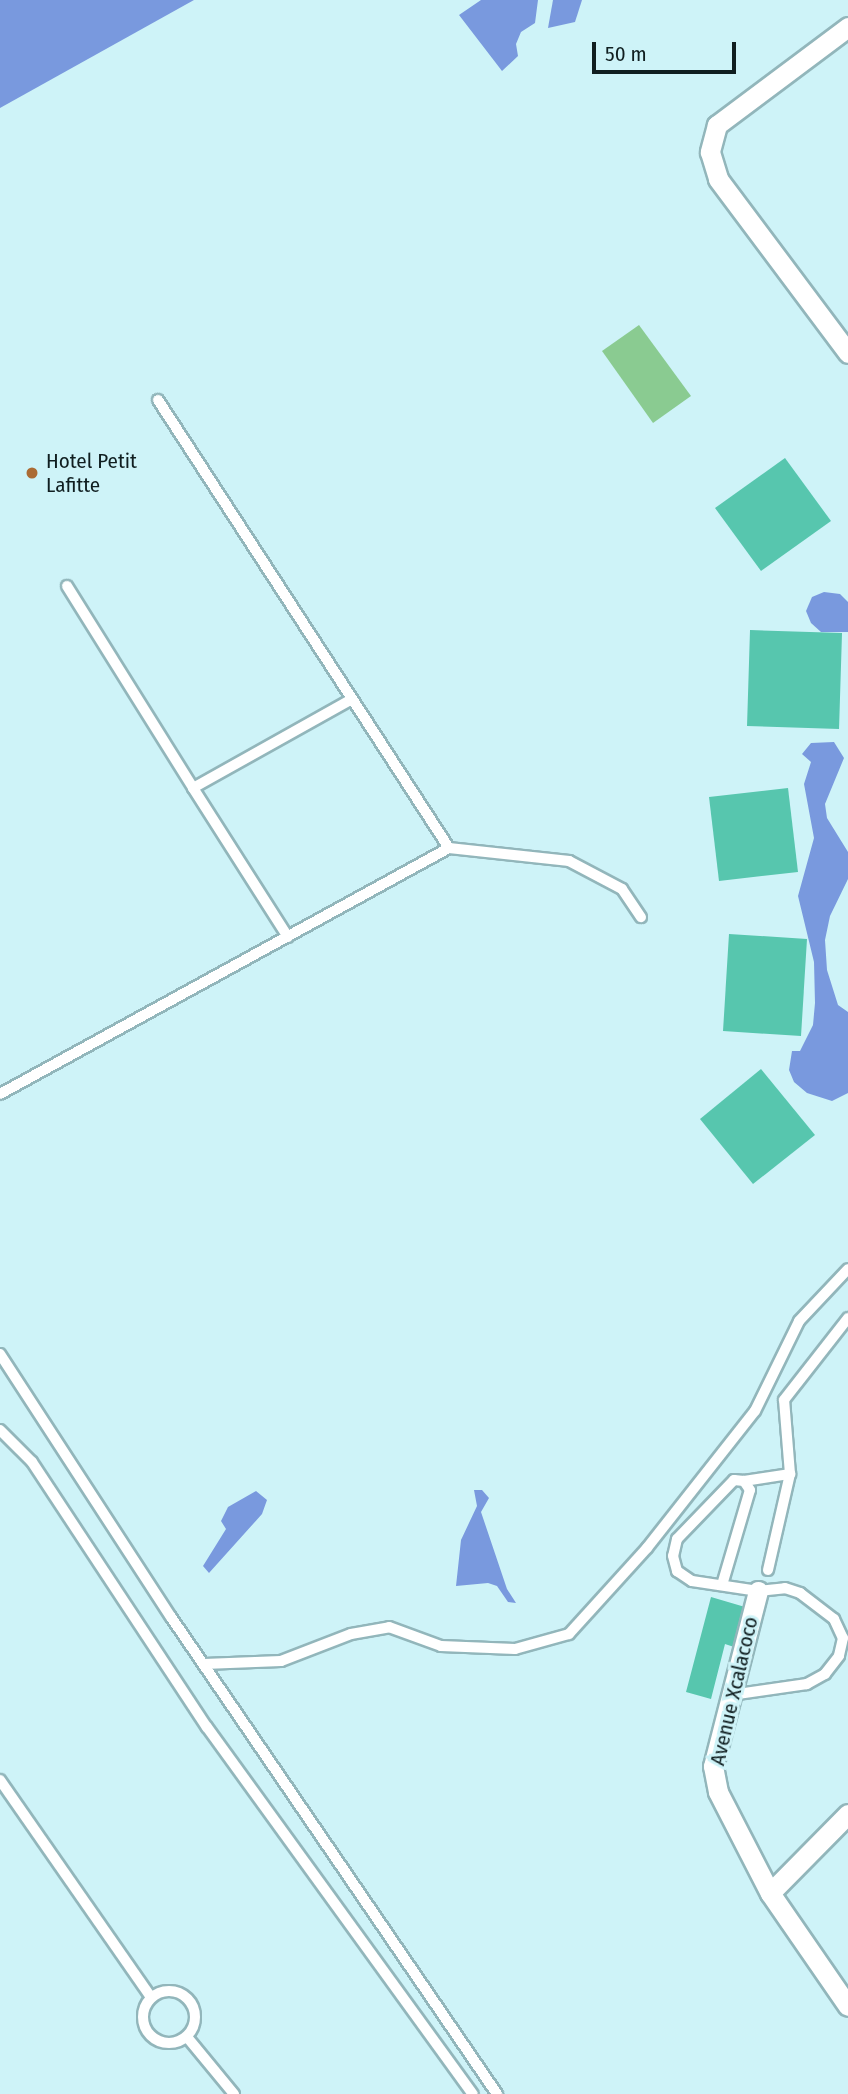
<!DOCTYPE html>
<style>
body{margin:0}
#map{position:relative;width:848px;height:2094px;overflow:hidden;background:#cef3f8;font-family:"Fira Sans Condensed",sans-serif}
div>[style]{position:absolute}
.green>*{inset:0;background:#8acb91}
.water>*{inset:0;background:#7999de}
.building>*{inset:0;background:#57c6ae}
.roads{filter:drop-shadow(2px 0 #92b6bb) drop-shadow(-2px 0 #92b6bb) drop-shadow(0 2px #92b6bb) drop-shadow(0 -2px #92b6bb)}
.lane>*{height:10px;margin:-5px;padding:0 5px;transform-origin:5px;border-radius:5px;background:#fff}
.lane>.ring{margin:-5px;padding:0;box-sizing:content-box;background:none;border:10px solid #fff;border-radius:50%}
.street>*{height:19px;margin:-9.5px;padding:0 9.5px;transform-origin:9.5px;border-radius:9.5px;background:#fff}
.dots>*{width:19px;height:19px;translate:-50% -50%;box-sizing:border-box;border:4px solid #cef3f8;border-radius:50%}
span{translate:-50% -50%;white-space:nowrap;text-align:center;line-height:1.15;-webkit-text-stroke:6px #cef3f8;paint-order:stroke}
.poi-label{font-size:21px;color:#101e20}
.left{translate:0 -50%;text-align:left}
.street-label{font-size:21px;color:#101e20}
.scale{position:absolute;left:592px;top:42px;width:144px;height:32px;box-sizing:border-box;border:4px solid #101e20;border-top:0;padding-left:9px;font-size:21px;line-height:24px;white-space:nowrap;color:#101e20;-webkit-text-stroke:5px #cef3f8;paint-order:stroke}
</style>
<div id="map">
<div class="green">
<div style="clip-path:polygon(639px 325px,691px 396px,653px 423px,602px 351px)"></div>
</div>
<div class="water">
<div style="clip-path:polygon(0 0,194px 0,0 108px)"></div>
<div style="clip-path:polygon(481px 0,538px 0,535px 23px,521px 32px,516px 44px,518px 56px,502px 71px,459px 15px)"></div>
<div style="clip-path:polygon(553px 0,582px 0,575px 22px,548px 28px)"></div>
<div style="clip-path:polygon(824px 592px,840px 594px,848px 602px,848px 632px,821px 632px,811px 623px,806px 611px,812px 597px)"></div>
<div style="clip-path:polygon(834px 742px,844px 758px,825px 804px,827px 818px,848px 852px,848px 879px,830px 916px,825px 940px,827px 970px,838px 1005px,848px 1012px,848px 1093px,832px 1101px,807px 1093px,794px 1082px,789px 1070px,792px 1051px,800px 1051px,813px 1025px,815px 1003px,814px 962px,798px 896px,814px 838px,804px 784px,811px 762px,802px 754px,811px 743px)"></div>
<div style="clip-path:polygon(474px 1490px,482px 1490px,489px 1498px,481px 1512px,507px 1589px,516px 1603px,508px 1602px,497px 1586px,488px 1583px,456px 1586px,461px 1540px,477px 1506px)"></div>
<div style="clip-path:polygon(256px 1491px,267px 1500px,262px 1514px,209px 1573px,203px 1566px,226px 1529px,221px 1521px,228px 1507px)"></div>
</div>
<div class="building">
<div style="clip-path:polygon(785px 458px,831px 521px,761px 571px,715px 508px)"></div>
<div style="clip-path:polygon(750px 630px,842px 633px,839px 729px,747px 726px)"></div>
<div style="clip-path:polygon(788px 788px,798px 872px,719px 881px,709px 797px)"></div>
<div style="clip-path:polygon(729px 934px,807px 939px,801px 1036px,723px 1031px)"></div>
<div style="clip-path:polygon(761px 1069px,815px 1135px,753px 1184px,700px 1119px)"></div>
<div style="clip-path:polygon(711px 1597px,745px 1607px,734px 1647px,725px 1644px,711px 1699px,686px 1692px)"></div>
</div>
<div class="roads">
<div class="lane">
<div style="left:158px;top:400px;width:534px;rotate:56.99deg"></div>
<div style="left:67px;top:586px;width:238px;rotate:58deg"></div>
<div style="left:288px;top:937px;width:177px;rotate:-122.5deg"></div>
<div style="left:193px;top:788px;width:182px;rotate:-29.2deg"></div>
<div style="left:0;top:1094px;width:512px;rotate:-28.72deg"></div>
<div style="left:449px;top:848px;width:121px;rotate:6.2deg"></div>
<div style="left:569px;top:861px;width:60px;rotate:27.8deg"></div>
<div style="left:622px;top:889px;width:34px;rotate:56deg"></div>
<div style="left:0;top:1354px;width:314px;rotate:57deg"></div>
<div style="left:171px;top:1617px;width:578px;rotate:55.65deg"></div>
<div style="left:0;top:1430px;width:45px;rotate:45deg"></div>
<div style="left:32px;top:1462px;width:318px;rotate:56.6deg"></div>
<div style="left:207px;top:1727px;width:453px;rotate:54.1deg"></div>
<div style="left:744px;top:1481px;width:47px;rotate:-8.7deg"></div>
<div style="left:768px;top:1570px;width:98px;rotate:-77.1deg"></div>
<div style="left:790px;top:1474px;width:74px;rotate:-94.6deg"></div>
<div style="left:784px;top:1400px;width:104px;rotate:-52deg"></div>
<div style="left:722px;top:1585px;width:99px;rotate:-73.6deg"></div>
<div style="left:750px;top:1490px;width:11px;rotate:-124deg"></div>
<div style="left:744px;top:1481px;width:10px;rotate:-174deg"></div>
<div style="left:734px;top:1480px;width:82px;rotate:134deg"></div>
<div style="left:677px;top:1539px;width:17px;rotate:103deg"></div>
<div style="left:673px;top:1556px;width:16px;rotate:75deg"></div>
<div style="left:677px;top:1571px;width:18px;rotate:34deg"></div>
<div style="left:692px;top:1581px;width:67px;rotate:8.6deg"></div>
<div style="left:758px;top:1591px;width:27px;rotate:-6deg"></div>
<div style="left:785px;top:1588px;width:16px;rotate:18deg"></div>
<div style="left:800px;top:1593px;width:43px;rotate:37.4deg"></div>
<div style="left:834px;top:1619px;width:21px;rotate:65deg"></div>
<div style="left:843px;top:1638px;width:18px;rotate:103deg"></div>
<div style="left:839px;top:1656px;width:23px;rotate:128deg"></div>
<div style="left:825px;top:1674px;width:21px;rotate:151deg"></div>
<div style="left:807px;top:1684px;width:77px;rotate:171.8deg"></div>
<div style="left:204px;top:1664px;width:77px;rotate:-2.2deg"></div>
<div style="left:281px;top:1661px;width:75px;rotate:-21.1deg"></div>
<div style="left:351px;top:1634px;width:39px;rotate:-10deg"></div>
<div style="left:389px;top:1627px;width:55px;rotate:20.1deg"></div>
<div style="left:441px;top:1646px;width:74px;rotate:2.3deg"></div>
<div style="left:515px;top:1649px;width:56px;rotate:-15.5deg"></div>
<div style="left:569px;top:1634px;width:116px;rotate:-47.8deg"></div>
<div style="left:647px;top:1548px;width:174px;rotate:-51.8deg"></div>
<div style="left:755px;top:1411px;width:100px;rotate:-63.9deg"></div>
<div style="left:799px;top:1321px;width:71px;rotate:-46.7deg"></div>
<div style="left:0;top:1780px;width:264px;rotate:55.2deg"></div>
<div class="ring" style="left:143px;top:1991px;width:42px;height:42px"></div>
<div style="left:187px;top:2037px;width:74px;rotate:50.5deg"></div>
</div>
<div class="street">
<div style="left:848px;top:27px;width:164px;rotate:143.2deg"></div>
<div style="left:717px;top:125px;width:28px;rotate:105deg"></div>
<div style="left:710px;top:152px;width:28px;rotate:73deg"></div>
<div style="left:718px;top:179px;width:217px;rotate:53.2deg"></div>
<div style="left:758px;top:1591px;width:181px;rotate:104.4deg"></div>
<div style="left:713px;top:1766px;width:26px;rotate:79deg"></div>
<div style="left:718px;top:1792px;width:114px;rotate:62.8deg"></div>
<div style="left:770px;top:1893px;width:137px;rotate:55.4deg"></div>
<div style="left:770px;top:1893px;width:111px;rotate:-45.4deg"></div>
</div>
</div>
<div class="dots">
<div style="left:32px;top:473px;background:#ab6b34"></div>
</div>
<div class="poi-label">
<span class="left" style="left:46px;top:473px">Hotel Petit<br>Lafitte</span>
</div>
<div class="street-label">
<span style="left:734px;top:1691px;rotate:-77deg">Avenue Xcalacoco</span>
</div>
<div class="scale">50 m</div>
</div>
